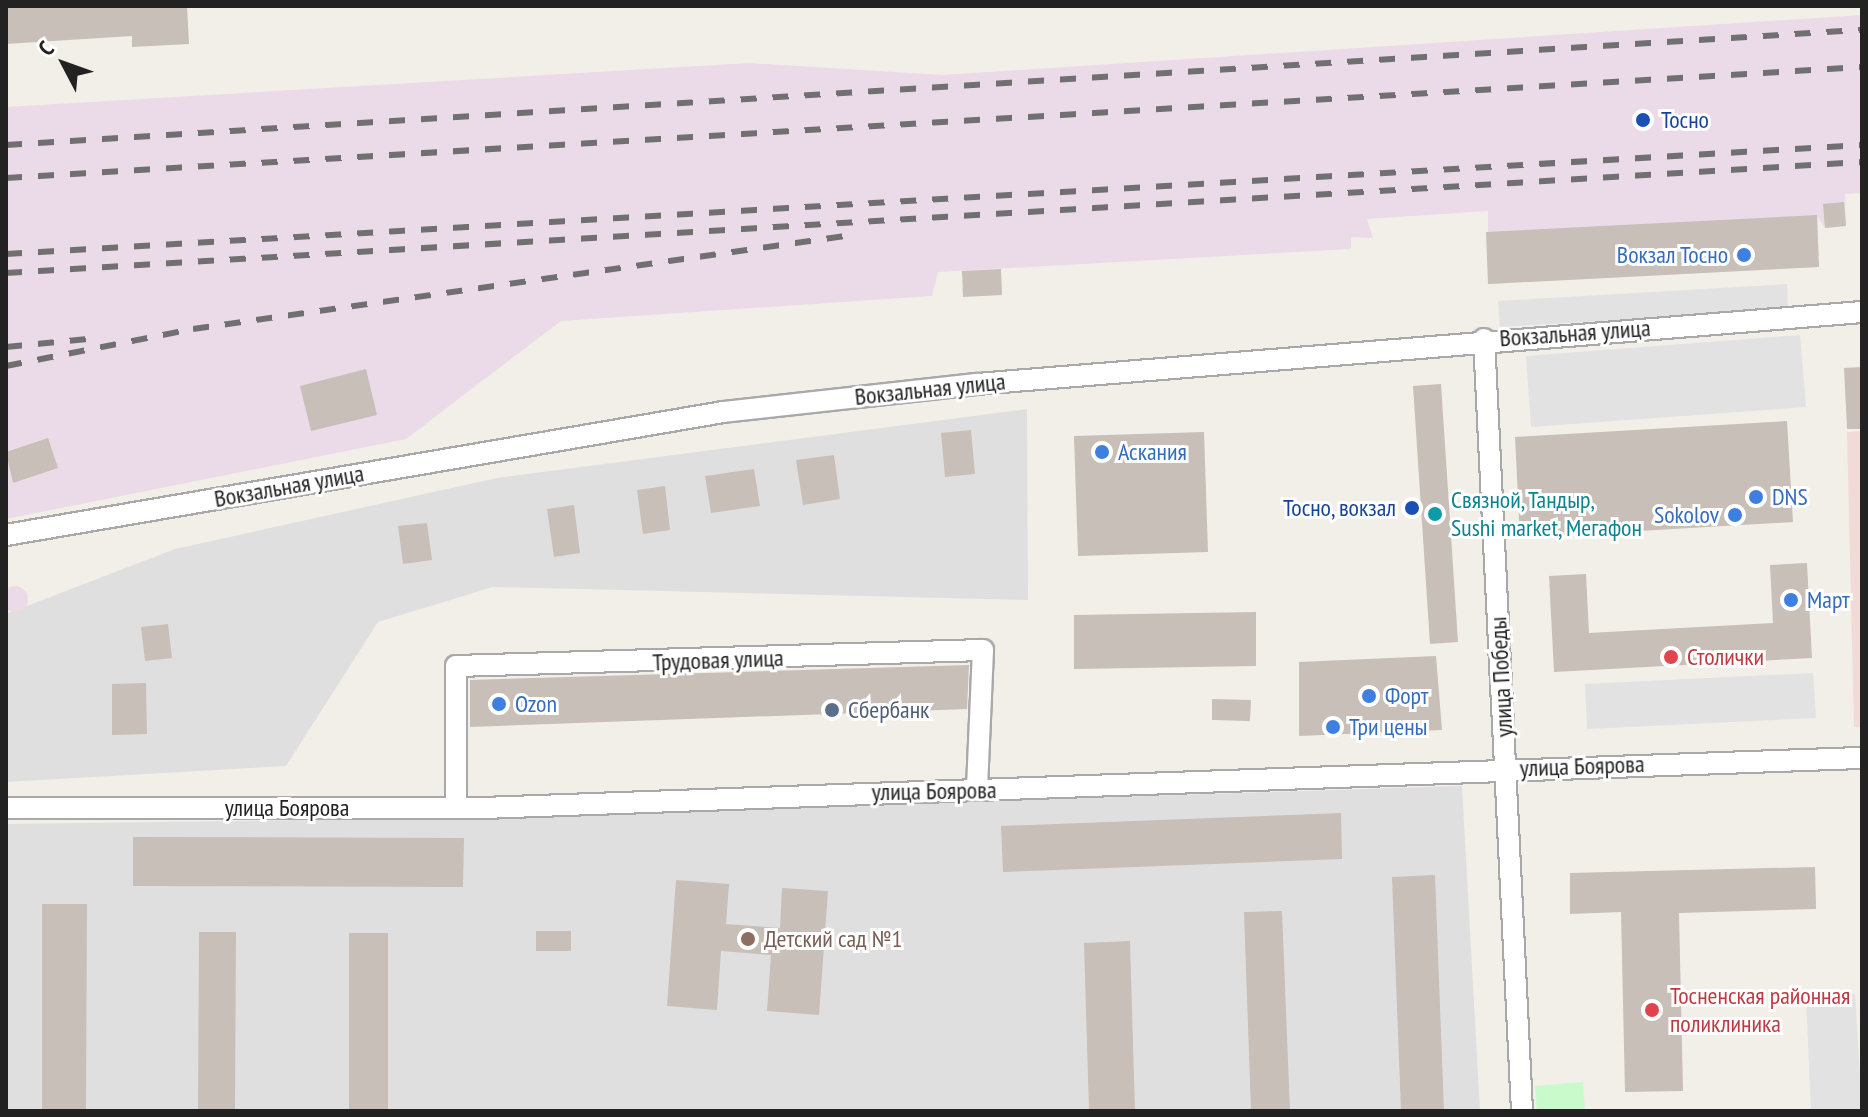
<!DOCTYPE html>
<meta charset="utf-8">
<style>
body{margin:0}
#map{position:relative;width:1868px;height:1117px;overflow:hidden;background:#f2efe9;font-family:"PT Sans Narrow",sans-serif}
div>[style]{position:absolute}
.residential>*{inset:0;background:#e0dfdf}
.commercial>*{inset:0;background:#f2dad9}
.industrial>*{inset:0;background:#ebdbe8}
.round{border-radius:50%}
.park>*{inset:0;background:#c8facc}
.parking>*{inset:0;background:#e2e2e2}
.building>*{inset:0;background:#c7bfb8}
.roads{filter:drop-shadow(2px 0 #a9a9a9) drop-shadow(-2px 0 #a9a9a9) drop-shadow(0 2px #a9a9a9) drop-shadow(0 -2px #a9a9a9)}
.minor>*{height:20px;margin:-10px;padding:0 10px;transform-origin:10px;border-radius:10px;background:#fff}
.rail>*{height:6px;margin-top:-3px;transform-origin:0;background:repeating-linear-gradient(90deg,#707070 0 16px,transparent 0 32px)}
.dots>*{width:22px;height:22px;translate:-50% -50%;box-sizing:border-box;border:4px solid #fff;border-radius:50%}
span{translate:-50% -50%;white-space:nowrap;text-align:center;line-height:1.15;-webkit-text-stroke:6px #fff;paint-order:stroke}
.transit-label{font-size:24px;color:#164399}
.left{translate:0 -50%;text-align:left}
.right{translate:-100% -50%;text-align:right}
.shop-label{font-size:24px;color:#366cbe}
.street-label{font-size:24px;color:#222}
.culture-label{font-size:24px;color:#0d838f}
.health-label{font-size:24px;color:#be3a42}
.service-label{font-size:24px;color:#4e5e75}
.education-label{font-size:24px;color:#785e54}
.frame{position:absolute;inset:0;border:8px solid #222;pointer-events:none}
.north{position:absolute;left:24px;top:24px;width:80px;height:80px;-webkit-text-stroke:6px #fff;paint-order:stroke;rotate:311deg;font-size:22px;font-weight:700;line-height:32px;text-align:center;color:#222}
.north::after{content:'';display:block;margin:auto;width:28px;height:36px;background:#222;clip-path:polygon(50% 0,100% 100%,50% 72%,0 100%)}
</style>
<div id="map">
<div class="residential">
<div style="clip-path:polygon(1027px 409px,1028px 600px,493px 587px,378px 622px,286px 766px,6px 782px,6px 614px,175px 549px,497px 478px)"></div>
<div style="clip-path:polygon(1462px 786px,1480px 1111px,6px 1111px,6px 824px,458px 818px)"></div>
</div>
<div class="commercial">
<div style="clip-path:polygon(1862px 431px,1862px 727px,1854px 727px,1847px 432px)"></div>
</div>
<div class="industrial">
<div style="clip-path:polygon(1862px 15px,1862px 193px,1845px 194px,1846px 226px,1825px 228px,1817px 216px,1819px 267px,1488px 284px,1488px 211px,1367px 219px,1373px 238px,1351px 237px,1351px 249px,938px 272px,932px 296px,561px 321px,406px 439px,6px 519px,6px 107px,749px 63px,943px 75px)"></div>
<div class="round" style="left:2px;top:586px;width:26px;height:26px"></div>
</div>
<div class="park">
<div style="clip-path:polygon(1583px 1082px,1585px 1111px,1537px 1111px,1535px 1086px)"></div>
</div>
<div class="parking">
<div style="clip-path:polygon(1787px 284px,1788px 310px,1500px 327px,1498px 301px)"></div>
<div style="clip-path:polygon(1800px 335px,1806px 407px,1531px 427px,1526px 356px)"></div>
<div style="clip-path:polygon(1813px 673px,1816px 718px,1587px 729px,1585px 684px)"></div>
<div style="clip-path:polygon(1855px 994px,1862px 1111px,1811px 1111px,1806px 996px)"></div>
</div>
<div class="building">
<div style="clip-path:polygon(6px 6px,187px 6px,189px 44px,132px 47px,132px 36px,6px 44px)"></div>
<div style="clip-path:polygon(1844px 202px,1846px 226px,1825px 228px,1823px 204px)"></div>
<div style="clip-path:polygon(1817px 215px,1819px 267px,1488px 284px,1486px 232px)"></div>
<div style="clip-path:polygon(1001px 269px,1002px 295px,963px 297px,962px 271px)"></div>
<div style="clip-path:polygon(1862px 367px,1862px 429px,1847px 429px,1844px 368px)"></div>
<div style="clip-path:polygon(366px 369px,377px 415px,311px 431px,300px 386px)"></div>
<div style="clip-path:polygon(1441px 384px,1458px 642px,1430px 644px,1413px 386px)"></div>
<div style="clip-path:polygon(1787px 421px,1793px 522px,1520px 538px,1515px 437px)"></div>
<div style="clip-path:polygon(971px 430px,975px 474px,945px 477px,941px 433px)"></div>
<div style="clip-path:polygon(1204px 432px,1208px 552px,1078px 556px,1074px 436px)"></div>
<div style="clip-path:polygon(48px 438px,58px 468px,13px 483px,6px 452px)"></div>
<div style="clip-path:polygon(834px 455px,840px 499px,803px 505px,796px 460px)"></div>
<div style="clip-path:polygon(754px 469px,760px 506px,711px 513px,705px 476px)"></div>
<div style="clip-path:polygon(665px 486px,670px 530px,643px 534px,637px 490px)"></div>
<div style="clip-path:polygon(574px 505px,580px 553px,554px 557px,547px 509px)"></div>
<div style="clip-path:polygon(427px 523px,432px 560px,403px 564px,398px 526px)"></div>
<div style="clip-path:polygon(1807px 563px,1812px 658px,1554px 672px,1549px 576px,1586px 574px,1589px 633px,1773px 623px,1770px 565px)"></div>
<div style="clip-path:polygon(1256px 612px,1256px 666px,1074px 669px,1074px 615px)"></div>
<div style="clip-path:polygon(168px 624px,172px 658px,145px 661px,141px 627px)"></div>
<div style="clip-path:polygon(1436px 656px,1442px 730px,1299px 736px,1299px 662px)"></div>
<div style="clip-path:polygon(969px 665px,967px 709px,470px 727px,470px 680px)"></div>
<div style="clip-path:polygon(146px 683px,147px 734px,112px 735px,112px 684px)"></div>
<div style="clip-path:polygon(1212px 699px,1251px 700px,1250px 721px,1212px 720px)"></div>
<div style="clip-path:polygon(1341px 813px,1342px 859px,1003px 872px,1001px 826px)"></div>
<div style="clip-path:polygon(133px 837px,464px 838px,463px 887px,133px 886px)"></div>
<div style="clip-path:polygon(1815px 867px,1816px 909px,1679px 913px,1683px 1091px,1625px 1092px,1621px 912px,1570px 914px,1570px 873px)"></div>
<div style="clip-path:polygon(1435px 875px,1444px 1111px,1401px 1111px,1392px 877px)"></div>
<div style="clip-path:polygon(676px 880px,729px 884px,726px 924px,780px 928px,782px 888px,828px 891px,819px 1015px,767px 1011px,771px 955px,721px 951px,717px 1010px,667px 1006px)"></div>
<div style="clip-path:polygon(42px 904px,87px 904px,86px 1111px,42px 1111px)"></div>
<div style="clip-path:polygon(1282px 911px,1290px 1111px,1251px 1111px,1244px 912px)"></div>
<div style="clip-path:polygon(536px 931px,571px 931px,571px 951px,536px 951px)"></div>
<div style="clip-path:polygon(199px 932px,236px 932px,235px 1111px,198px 1111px)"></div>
<div style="clip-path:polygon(349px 933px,388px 933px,388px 1111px,349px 1111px)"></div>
<div style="clip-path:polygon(1130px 941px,1135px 1111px,1089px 1111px,1084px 943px)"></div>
</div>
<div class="roads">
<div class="minor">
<div style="left:1484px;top:339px;width:773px;rotate:87.18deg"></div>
<div style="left:6px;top:535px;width:727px;rotate:-9.73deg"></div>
<div style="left:723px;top:412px;width:256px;rotate:-6.3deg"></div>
<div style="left:977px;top:384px;width:888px;rotate:-4.65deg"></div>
<div style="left:6px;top:808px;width:477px"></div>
<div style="left:483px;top:808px;width:1380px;rotate:-2.08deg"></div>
<div style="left:456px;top:808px;width:142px;rotate:-90deg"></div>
<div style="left:456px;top:666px;width:527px;rotate:-1.74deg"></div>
<div style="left:983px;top:650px;width:140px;rotate:92.5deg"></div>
</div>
</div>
<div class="rail">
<div style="left:6px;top:145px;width:1860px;rotate:-3.55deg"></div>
<div style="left:6px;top:178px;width:1859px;rotate:-3.42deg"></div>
<div style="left:6px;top:254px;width:1859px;rotate:-3.36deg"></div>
<div style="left:6px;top:273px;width:1859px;rotate:-3.42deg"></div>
<div style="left:6px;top:347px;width:92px;rotate:-5.6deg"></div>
<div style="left:6px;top:366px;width:191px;rotate:-11.2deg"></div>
<div style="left:193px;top:329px;width:666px;rotate:-8.12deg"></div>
</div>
<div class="dots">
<div style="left:1643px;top:120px;background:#1a4fb4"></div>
<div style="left:1744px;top:255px;background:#3f7fe0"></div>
<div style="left:1102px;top:452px;background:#3f7fe0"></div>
<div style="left:1756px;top:497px;background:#3f7fe0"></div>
<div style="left:1412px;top:508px;background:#1a4fb4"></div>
<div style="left:1435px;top:514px;background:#0f9aa8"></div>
<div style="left:1735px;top:515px;background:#3f7fe0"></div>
<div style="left:1791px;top:600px;background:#3f7fe0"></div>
<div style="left:1671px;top:657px;background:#e0444e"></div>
<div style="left:1369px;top:696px;background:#3f7fe0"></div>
<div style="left:499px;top:704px;background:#3f7fe0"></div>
<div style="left:832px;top:710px;background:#5c6f8a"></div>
<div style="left:1333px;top:727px;background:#3f7fe0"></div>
<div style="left:748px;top:939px;background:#8d6e63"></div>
<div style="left:1652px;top:1010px;background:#e0444e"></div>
</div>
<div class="transit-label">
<span class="left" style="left:1661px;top:120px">Тосно</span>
<span class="right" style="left:1396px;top:508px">Тосно, вокзал</span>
</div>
<div class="shop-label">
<span class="right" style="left:1728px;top:255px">Вокзал Тосно</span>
<span class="left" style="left:1118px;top:452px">Аскания</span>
<span class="left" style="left:1772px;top:497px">DNS</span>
<span class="right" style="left:1719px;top:515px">Sokolov</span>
<span class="left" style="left:1807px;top:600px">Март</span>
<span class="left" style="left:1385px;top:696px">Форт</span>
<span class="left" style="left:515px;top:704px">Ozon</span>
<span class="left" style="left:1349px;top:727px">Три цены</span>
</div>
<div class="street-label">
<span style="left:1575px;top:333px;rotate:-4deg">Вокзальная улица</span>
<span style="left:930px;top:389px;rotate:-6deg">Вокзальная улица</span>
<span style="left:289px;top:486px;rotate:-10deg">Вокзальная улица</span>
<span style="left:718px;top:660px;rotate:-2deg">Трудовая улица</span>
<span style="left:1501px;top:677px;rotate:-93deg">улица Победы</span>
<span style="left:1582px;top:766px;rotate:-2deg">улица Боярова</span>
<span style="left:934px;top:791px;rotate:-1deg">улица Боярова</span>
<span style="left:287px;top:808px">улица Боярова</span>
</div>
<div class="culture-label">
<span class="left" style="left:1451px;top:514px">Связной, Тандыр,<br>Sushi market, Мегафон</span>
</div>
<div class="health-label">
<span class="left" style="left:1687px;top:657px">Столички</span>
<span class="left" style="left:1670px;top:1010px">Тосненская районная<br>поликлиника</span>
</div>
<div class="service-label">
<span class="left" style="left:848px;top:710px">Сбербанк</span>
</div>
<div class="education-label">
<span class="left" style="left:764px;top:939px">Детский сад №1</span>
</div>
<div class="frame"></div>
<div class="north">С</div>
</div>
